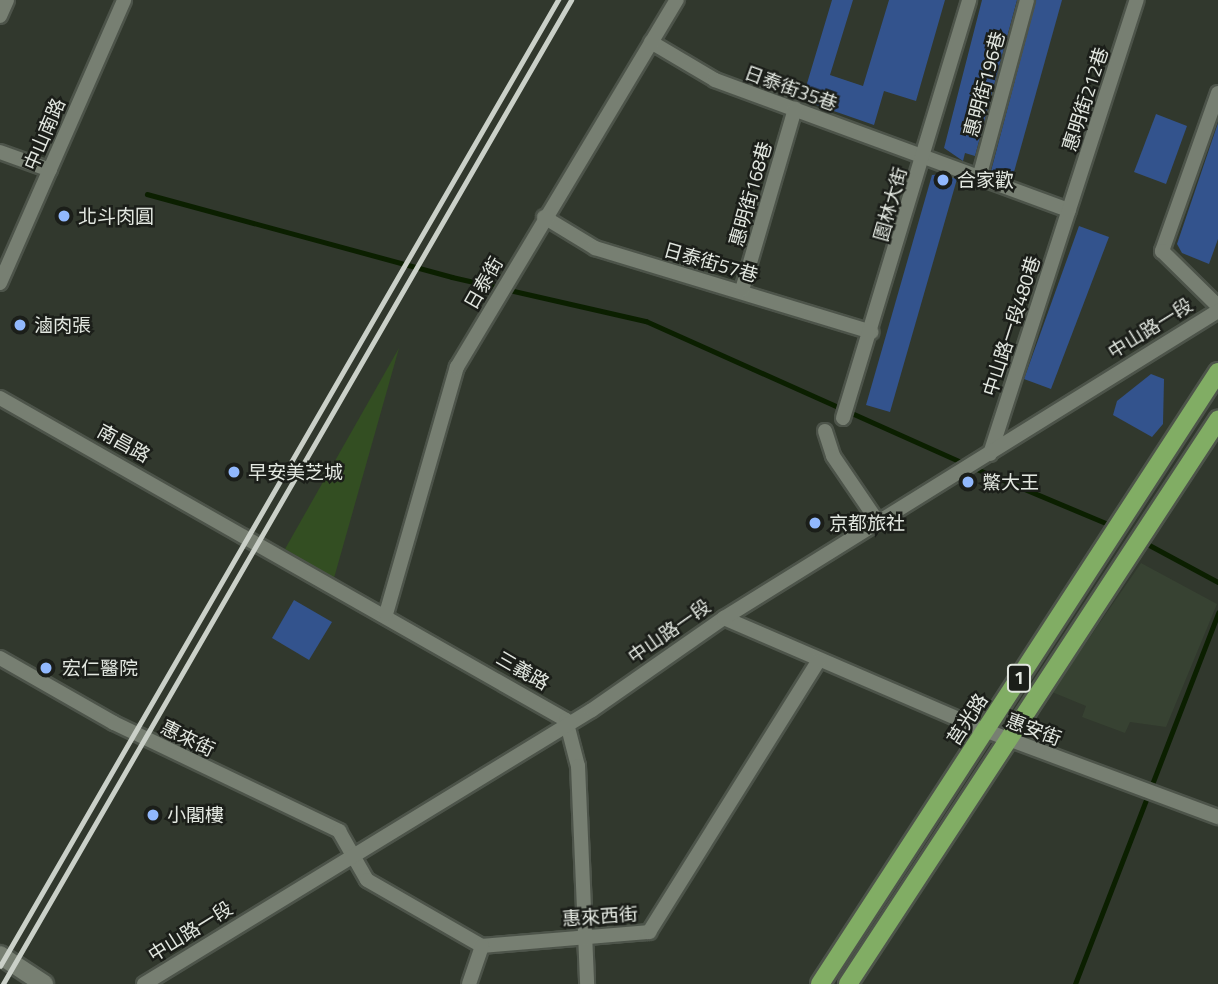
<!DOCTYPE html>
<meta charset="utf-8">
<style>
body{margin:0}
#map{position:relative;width:1218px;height:984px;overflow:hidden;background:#31382d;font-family:"Titillium Web","Noto Sans TC",sans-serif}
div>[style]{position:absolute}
.built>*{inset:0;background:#374232}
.green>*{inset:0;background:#334e22}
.stream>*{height:4.5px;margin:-2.25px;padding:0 2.25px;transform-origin:2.25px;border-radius:2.25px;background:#0b1f00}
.building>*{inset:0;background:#33538d}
.roads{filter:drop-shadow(2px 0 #4d544a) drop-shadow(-2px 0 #4d544a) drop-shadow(0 2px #4d544a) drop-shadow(0 -2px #4d544a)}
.minor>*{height:14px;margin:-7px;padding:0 7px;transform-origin:7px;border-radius:7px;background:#777f72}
.tertiary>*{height:18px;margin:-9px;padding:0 9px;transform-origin:9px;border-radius:9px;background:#777f72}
.primary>*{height:18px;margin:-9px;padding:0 9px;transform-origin:9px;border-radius:9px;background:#81ad64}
.rail>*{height:4.5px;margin:-2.25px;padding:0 2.25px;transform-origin:2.25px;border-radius:2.25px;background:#cad0c8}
.dots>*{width:19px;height:19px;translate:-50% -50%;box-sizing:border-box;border:4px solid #1b1e19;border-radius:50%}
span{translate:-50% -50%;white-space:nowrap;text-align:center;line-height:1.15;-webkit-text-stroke:5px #1b1e19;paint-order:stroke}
.shield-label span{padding:2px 5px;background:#1b1e19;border:2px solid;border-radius:5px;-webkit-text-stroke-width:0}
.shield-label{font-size:18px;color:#e2e7e0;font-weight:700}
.street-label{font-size:19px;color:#e2e7e0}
.poi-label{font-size:19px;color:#e2e7e0}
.left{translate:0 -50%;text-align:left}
</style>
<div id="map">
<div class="built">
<div style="clip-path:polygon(1141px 563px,1217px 604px,1166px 727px,1130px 722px,1125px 733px,1082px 717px,1086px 706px,1052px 692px)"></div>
</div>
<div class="green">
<div style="clip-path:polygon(399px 348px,334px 578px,285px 549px)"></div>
</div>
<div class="stream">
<div style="left:147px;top:194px;width:316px;rotate:15.2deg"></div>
<div style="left:452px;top:277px;width:199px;rotate:12.8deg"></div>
<div style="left:646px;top:321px;width:348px;rotate:24.1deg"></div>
<div style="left:972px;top:467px;width:153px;rotate:22.7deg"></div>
<div style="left:1142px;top:541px;width:86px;rotate:28.3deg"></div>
<div style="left:1075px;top:984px;width:398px;rotate:-68.9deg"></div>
</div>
<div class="building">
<div style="clip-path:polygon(832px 0,853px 0,830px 75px,863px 86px,889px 0,945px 0,916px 101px,884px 91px,874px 125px,802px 100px)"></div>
<div style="clip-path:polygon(982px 0,1017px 0,975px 156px,965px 153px,963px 161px,944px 148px)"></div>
<div style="clip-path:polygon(1036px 0,1062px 0,1012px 179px,991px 171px)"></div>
<div style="clip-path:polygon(1156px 114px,1187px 126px,1166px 184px,1134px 172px)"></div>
<div style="clip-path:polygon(1218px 123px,1218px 239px,1209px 264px,1182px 253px,1177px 244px)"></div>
<div style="clip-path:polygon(943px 174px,957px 179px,890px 412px,866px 405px,932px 175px)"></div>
<div style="clip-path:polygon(1079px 226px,1109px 237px,1051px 389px,1024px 379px)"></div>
<div style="clip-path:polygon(1151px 374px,1164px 379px,1163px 424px,1152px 437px,1113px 415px,1117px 401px)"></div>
<div style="clip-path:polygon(294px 600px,332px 622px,309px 660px,272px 638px)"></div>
</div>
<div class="roads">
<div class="minor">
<div style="left:0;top:16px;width:17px;rotate:-66deg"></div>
<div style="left:651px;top:42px;width:74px;rotate:30.7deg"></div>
<div style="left:715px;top:80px;width:377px;rotate:20.2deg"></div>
<div style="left:1218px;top:93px;width:168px;rotate:109.5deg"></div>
<div style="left:1162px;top:251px;width:78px;rotate:44.5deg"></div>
<div style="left:0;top:152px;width:53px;rotate:19.8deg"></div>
<div style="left:979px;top:178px;width:184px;rotate:-74.9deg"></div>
<div style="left:544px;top:217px;width:60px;rotate:31.3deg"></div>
<div style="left:595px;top:248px;width:289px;rotate:16.9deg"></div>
<div style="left:0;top:283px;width:309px;rotate:-66.3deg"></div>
<div style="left:742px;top:290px;width:189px;rotate:-73.7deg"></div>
<div style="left:0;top:398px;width:651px;rotate:29.64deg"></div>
<div style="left:566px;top:720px;width:48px;rotate:75.4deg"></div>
<div style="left:578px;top:766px;width:218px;rotate:87.6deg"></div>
<div style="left:843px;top:418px;width:437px;rotate:-73.2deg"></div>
<div style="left:825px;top:431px;width:26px;rotate:72deg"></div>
<div style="left:833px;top:456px;width:80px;rotate:55.7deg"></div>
<div style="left:990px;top:454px;width:477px;rotate:-72.1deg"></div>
<div style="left:386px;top:614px;width:257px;rotate:-74deg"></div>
<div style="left:457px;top:367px;width:428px;rotate:-59.1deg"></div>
<div style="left:724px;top:618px;width:283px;rotate:23.3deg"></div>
<div style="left:984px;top:730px;width:250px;rotate:20.4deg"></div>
<div style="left:0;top:658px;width:131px;rotate:29.7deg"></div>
<div style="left:114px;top:723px;width:250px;rotate:25.6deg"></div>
<div style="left:339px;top:831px;width:56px;rotate:60.3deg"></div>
<div style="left:367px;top:880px;width:133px;rotate:29.9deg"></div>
<div style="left:482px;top:946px;width:168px;rotate:-4.8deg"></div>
<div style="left:649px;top:932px;width:319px;rotate:-58deg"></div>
<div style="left:144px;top:984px;width:525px;rotate:-31.45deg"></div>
<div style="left:592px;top:710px;width:161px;rotate:-34.9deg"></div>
<div style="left:724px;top:618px;width:582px;rotate:-31.86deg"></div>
<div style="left:469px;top:984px;width:40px;rotate:-71.1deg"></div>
</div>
<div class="tertiary">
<div style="left:0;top:955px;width:53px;rotate:33.4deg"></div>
</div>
<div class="primary">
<div style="left:820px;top:984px;width:730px;rotate:-56.96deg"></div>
<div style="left:848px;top:984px;width:675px;rotate:-56.73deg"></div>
</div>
</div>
<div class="rail">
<div style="left:0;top:966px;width:1116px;rotate:-59.99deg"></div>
<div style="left:3px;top:984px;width:1136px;rotate:-60deg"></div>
</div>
<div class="dots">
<div style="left:943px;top:180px;background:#91b8fd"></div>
<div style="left:64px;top:216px;background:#91b8fd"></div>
<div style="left:20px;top:325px;background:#91b8fd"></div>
<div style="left:234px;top:472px;background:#91b8fd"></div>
<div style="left:968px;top:482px;background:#91b8fd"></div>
<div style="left:815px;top:523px;background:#91b8fd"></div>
<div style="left:46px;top:668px;background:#91b8fd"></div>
<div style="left:153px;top:815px;background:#91b8fd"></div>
</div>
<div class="shield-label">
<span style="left:1019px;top:678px">1</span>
</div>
<div class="street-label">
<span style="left:984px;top:84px;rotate:-75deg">惠明街196巷</span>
<span style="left:791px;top:88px;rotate:20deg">日泰街35巷</span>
<span style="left:1085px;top:99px;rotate:-72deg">惠明街212巷</span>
<span style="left:44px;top:134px;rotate:-67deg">中山南路</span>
<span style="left:750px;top:194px;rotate:-74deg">惠明街168巷</span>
<span style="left:890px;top:204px;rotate:-74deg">園林大街</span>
<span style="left:711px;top:262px;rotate:16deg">日泰街57巷</span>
<span style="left:483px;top:283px;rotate:-60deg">日泰街</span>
<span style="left:1011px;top:326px;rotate:-72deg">中山路一段480巷</span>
<span style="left:1150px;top:328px;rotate:-32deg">中山路一段</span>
<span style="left:124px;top:443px;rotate:29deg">南昌路</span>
<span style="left:669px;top:631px;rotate:-35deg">中山路一段</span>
<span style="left:523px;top:670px;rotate:30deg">三義路</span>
<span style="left:967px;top:719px;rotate:-57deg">莒光路</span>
<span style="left:1034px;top:729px;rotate:21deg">惠安街</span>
<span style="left:188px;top:738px;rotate:26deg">惠來街</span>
<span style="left:600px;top:916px;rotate:-4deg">惠來西街</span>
<span style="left:190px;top:931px;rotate:-32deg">中山路一段</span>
</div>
<div class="poi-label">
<span class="left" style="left:957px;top:180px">合家歡</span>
<span class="left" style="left:78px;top:216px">北斗肉圓</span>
<span class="left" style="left:34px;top:325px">滷肉張</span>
<span class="left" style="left:248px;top:472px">早安美芝城</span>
<span class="left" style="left:982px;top:482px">鱉大王</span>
<span class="left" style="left:829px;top:523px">京都旅社</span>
<span class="left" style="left:62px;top:668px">宏仁醫院</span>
<span class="left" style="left:167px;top:815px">小閣樓</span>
</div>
</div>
